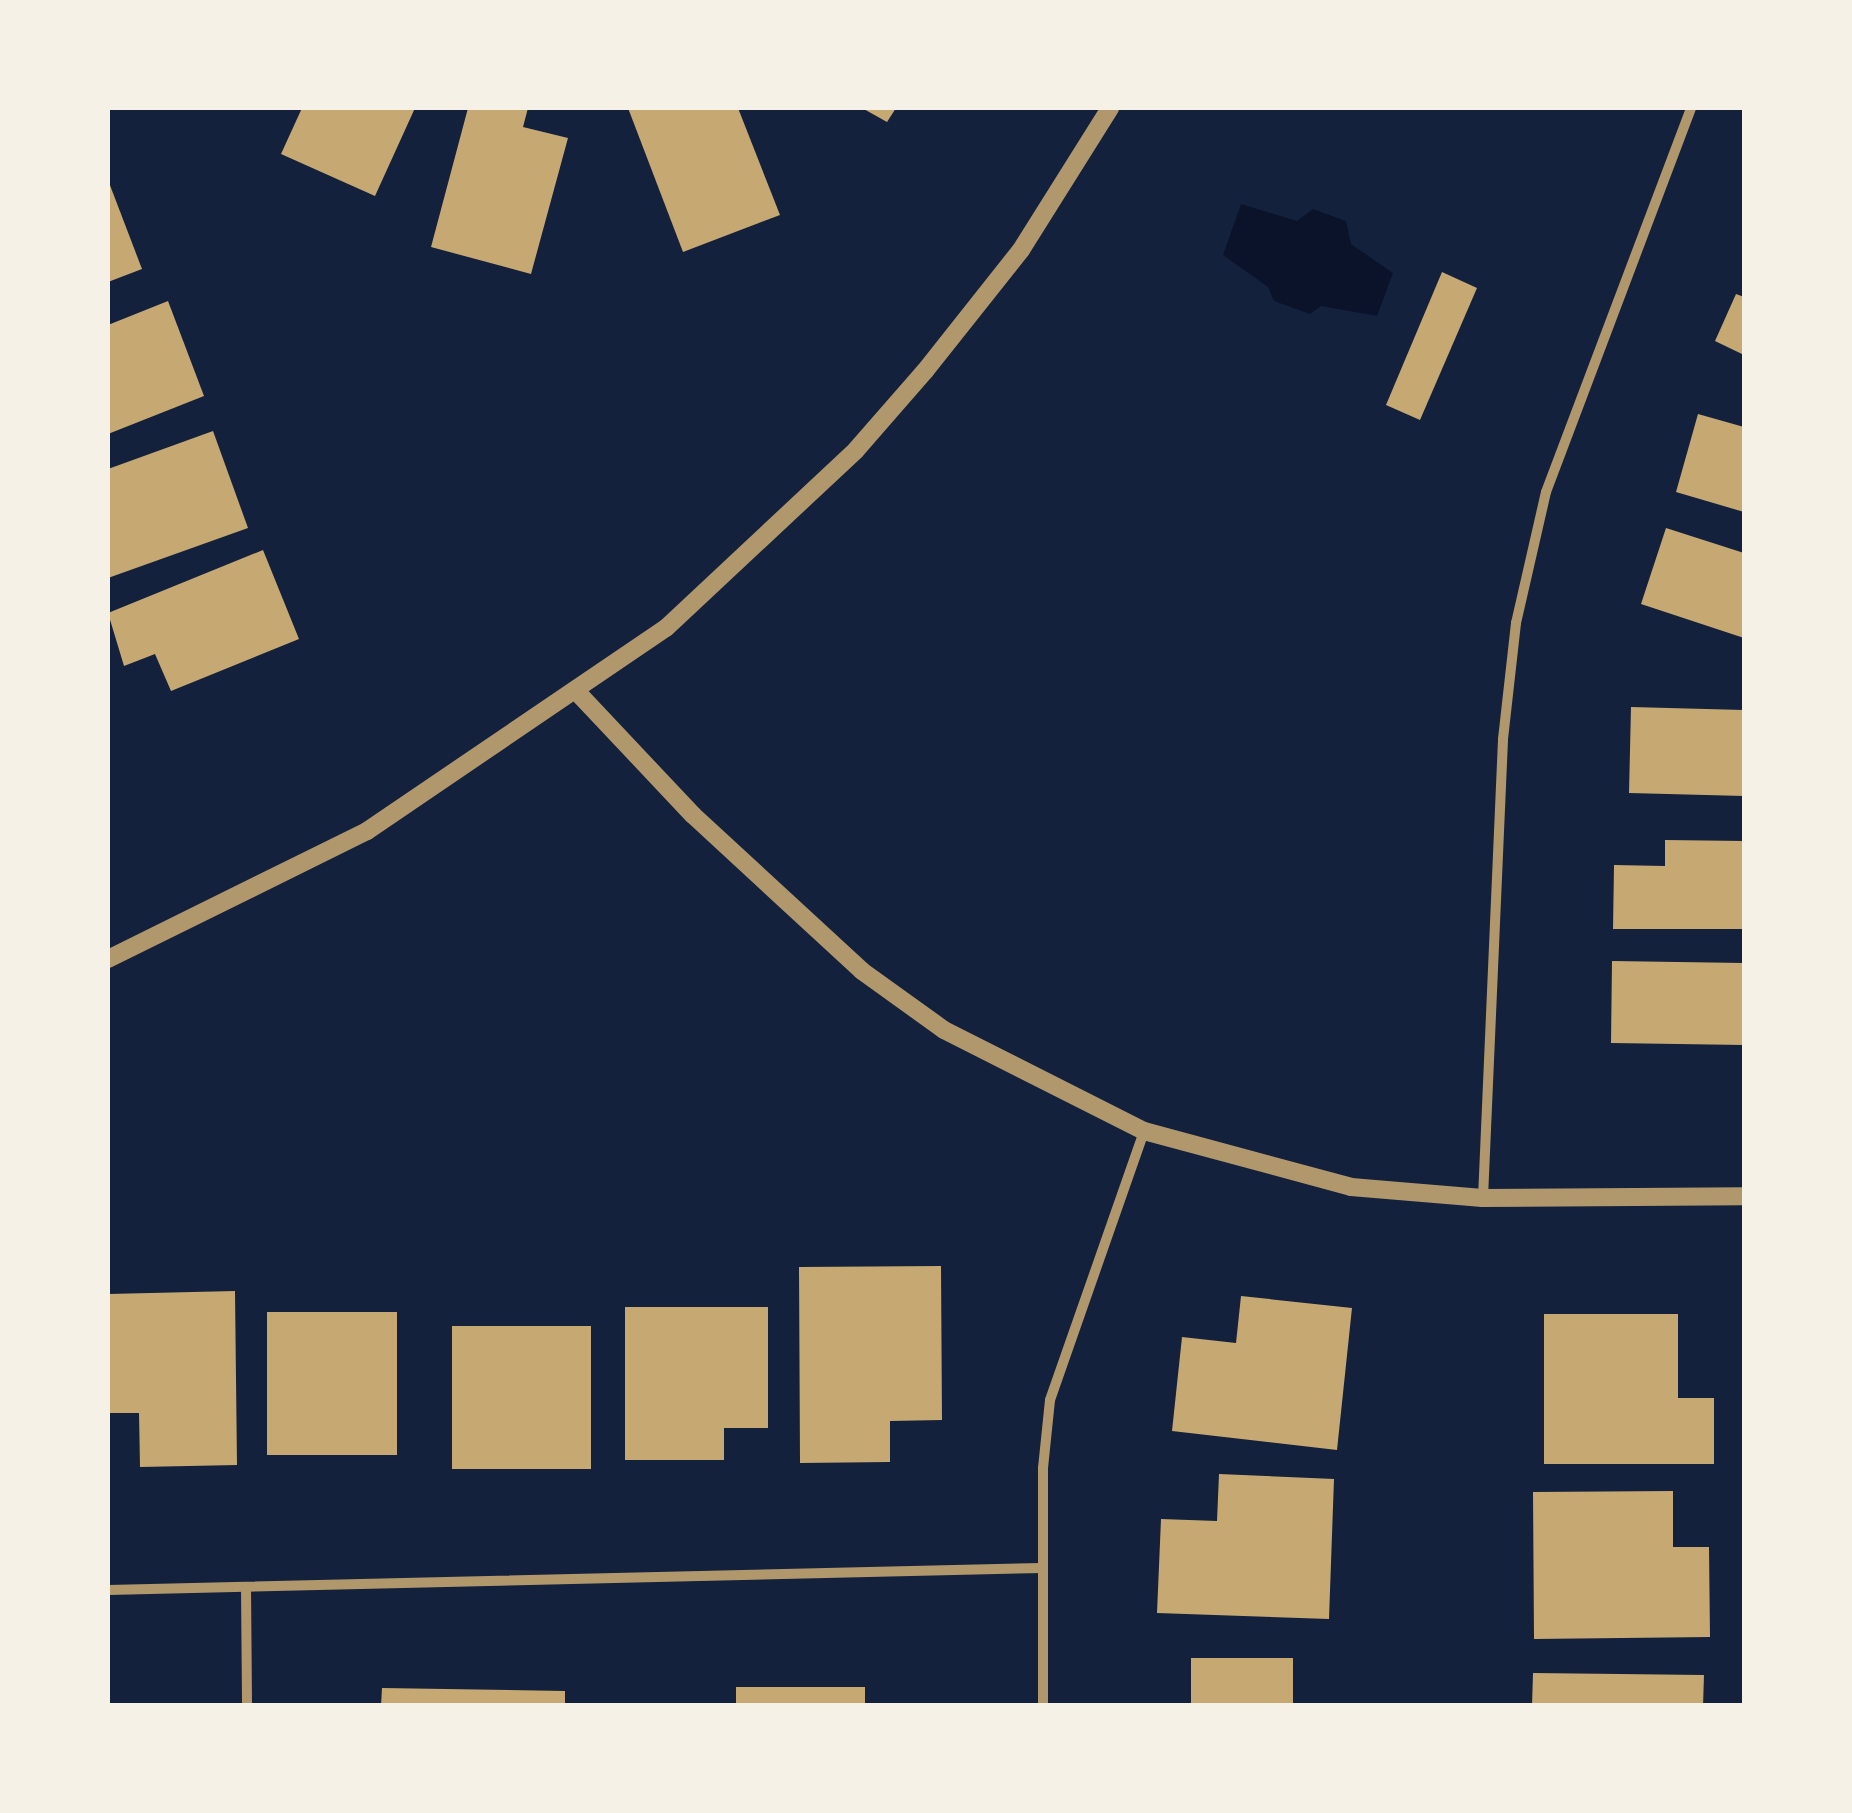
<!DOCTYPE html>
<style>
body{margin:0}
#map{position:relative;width:1852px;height:1813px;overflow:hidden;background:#14213d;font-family:"IBM Plex Sans",sans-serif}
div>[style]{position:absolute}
.water>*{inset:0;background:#0b132b}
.building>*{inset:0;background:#c6a872}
.minor>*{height:10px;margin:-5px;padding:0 5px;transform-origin:5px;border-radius:5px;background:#b1986c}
.tertiary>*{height:18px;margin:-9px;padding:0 9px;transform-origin:9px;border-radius:9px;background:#b1986c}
span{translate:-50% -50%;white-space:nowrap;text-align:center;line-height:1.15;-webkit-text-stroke:8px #f6f1e7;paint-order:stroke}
.frame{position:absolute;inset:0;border:110px solid #f6f1e7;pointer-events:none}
</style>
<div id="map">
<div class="water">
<div style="clip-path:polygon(1241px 204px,1297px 221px,1313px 209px,1346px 221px,1351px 244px,1393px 273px,1377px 316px,1321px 306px,1310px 314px,1274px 301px,1268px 287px,1223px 255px)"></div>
</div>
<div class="building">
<div style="clip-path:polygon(302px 108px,415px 108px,375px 196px,281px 154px)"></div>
<div style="clip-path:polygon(468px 108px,528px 108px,523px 127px,568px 138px,531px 274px,431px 247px)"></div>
<div style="clip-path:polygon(628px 108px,738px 108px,780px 215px,683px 252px)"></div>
<div style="clip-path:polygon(862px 108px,896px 108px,887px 122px)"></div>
<div style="clip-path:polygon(108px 180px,142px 269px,108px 282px)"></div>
<div style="clip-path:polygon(1442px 272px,1477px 288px,1420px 420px,1386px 405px)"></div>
<div style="clip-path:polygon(1736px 294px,1744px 297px,1744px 355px,1715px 341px)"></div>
<div style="clip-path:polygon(168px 301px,204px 396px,108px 434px,108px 325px)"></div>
<div style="clip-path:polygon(1698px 414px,1744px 427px,1744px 512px,1676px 492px)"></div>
<div style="clip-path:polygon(213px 431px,248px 528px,108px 578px,108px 469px)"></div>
<div style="clip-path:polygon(1666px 528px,1744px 553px,1744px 638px,1641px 604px)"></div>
<div style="clip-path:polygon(263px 550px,299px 639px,171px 691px,155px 654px,124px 666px,108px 613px)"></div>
<div style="clip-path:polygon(1631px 707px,1744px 710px,1744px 796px,1629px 793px)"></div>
<div style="clip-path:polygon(1665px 840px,1744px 841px,1744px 929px,1613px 929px,1614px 865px,1665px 866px)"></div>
<div style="clip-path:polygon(1612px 961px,1744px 963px,1744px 1045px,1611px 1043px)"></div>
<div style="clip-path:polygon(941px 1266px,942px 1420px,890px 1421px,890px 1462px,800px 1463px,799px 1267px)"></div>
<div style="clip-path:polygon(235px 1291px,237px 1465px,140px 1467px,139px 1413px,108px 1413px,108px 1294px)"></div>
<div style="clip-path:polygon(1241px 1296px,1352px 1308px,1337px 1450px,1172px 1431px,1182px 1337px,1236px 1343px)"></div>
<div style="clip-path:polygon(625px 1307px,768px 1307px,768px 1428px,724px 1428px,724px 1460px,625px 1460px)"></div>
<div style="clip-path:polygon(267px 1312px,397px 1312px,397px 1455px,267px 1455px)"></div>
<div style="clip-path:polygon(1544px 1314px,1678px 1314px,1678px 1398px,1714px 1398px,1714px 1464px,1544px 1464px)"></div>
<div style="clip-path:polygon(452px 1326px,591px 1326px,591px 1469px,452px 1469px)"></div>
<div style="clip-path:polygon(1219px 1474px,1334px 1479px,1329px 1619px,1157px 1613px,1161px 1519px,1217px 1521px)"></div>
<div style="clip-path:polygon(1673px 1491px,1673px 1547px,1709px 1547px,1710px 1637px,1534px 1639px,1533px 1492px)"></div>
<div style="clip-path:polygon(1191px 1658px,1293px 1658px,1293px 1706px,1191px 1706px)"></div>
<div style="clip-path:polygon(1533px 1673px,1704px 1675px,1703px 1706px,1532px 1706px)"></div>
<div style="clip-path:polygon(736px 1687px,865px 1687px,865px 1706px,736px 1706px)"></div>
<div style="clip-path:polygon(382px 1688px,565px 1691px,565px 1706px,381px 1706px)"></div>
</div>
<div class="minor">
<div style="left:1483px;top:1198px;width:459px;rotate:-87.5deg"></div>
<div style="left:1503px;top:739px;width:117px;rotate:-83.6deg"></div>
<div style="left:1516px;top:623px;width:134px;rotate:-77.1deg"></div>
<div style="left:1546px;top:492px;width:410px;rotate:-69.3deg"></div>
<div style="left:246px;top:1587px;width:119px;rotate:89.5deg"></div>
<div style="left:108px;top:1590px;width:935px;rotate:-1.35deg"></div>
<div style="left:1043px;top:1706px;width:238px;rotate:-90deg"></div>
<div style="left:1043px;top:1468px;width:68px;rotate:-84.1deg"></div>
<div style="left:1050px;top:1400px;width:285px;rotate:-70.7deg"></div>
</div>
<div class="tertiary">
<div style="left:577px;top:692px;width:169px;rotate:46.7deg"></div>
<div style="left:693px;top:815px;width:230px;rotate:42.7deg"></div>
<div style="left:862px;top:971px;width:101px;rotate:35.7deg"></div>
<div style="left:944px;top:1030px;width:224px;rotate:26.8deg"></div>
<div style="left:1144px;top:1131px;width:214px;rotate:15.1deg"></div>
<div style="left:1351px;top:1187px;width:132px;rotate:4.8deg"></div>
<div style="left:1483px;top:1198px;width:261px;rotate:-0.4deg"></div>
<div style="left:108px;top:959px;width:289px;rotate:-26.3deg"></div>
<div style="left:367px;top:831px;width:361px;rotate:-34.2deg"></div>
<div style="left:666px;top:628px;width:260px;rotate:-43.1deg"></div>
<div style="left:856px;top:450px;width:105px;rotate:-48.9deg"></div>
<div style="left:925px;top:371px;width:154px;rotate:-51.6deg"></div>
<div style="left:1021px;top:250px;width:168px;rotate:-57.9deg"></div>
</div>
<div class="frame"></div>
</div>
